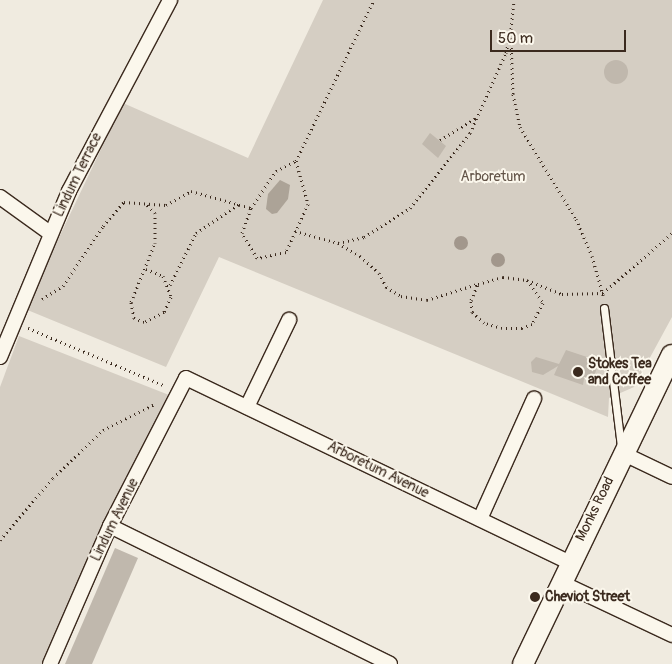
<!DOCTYPE html>
<style>
body{margin:0}
#map{position:relative;width:672px;height:664px;overflow:hidden;background:#f0ebe0;font-family:Pangolin,sans-serif}
div>[style]{position:absolute}
.green>*{inset:0;background:#d5cec3}
.water>*{inset:0;background:#aca397}
.building>*{inset:0;background:#c0b8ad}
.round{border-radius:50%}
.path>*{height:3px;margin-top:-1.5px;transform-origin:0;background:repeating-linear-gradient(90deg,#3b2a1e 0 1px,transparent 0 5px)}
.roads{filter:drop-shadow(1px 0 #3b2a1e) drop-shadow(-1px 0 #3b2a1e) drop-shadow(0 1px #3b2a1e) drop-shadow(0 -1px #3b2a1e)}
.lane>*{height:7px;margin:-3.5px;padding:0 3.5px;transform-origin:3.5px;border-radius:3.5px;background:#fbf7ec}
.street>*{height:14px;margin:-7px;padding:0 7px;transform-origin:7px;border-radius:7px;background:#fbf7ec}
.secondary>*{height:20px;margin:-10px;padding:0 10px;transform-origin:10px;border-radius:10px;background:#fbf7ec}
.trees>*{width:14px;height:14px;margin:-7px;border-radius:50%;background:#a2978c}
.dots>*{width:14px;height:14px;translate:-50% -50%;box-sizing:border-box;border:2px solid #fbf7ec;border-radius:50%}
span{translate:-50% -50%;white-space:nowrap;text-align:center;line-height:1.15;-webkit-text-stroke:4px #fbf7ec;paint-order:stroke}
.street-label{font-size:14px;color:#3b2a1e}
.park-label{font-size:14px;color:#625347}
.poi-label{font-size:14px;color:#3b2a1e;font-weight:700}
.left{translate:0 -50%;text-align:left}
.scale{position:absolute;left:490px;top:30px;width:136px;height:22px;box-sizing:border-box;border:2px solid #3b2a1e;border-top:0;padding-left:6px;font-size:15px;line-height:18px;white-space:nowrap;color:#3b2a1e;-webkit-text-stroke:4px #fbf7ec;paint-order:stroke}
</style>
<div id="map">
<div class="green">
<div style="clip-path:polygon(323px 0,672px 0,672px 317px,634px 387px,609px 398px,608px 417px,219px 257px,166px 367px,25px 309px,123px 103px,248px 158px)"></div>
<div style="clip-path:polygon(19px 336px,169px 395px,46px 664px,0 664px,0 387px)"></div>
</div>
<div class="water">
<div style="clip-path:polygon(280px 180px,290px 185px,288px 199px,277px 213px,272px 214px,266px 209px,268px 194px)"></div>
</div>
<div class="building">
<div class="round" style="left:604px;top:60px;width:24px;height:24px"></div>
<div style="clip-path:polygon(430px 133px,446px 146px,438px 158px,422px 144px)"></div>
<div style="clip-path:polygon(566px 350px,599px 361px,593px 380px,584px 379px,583px 385px,554px 375px,558px 366px,543px 375px,532px 372px,531px 362px,536px 357px,559px 364px)"></div>
<div style="clip-path:polygon(115px 548px,138px 558px,92px 664px,65px 664px)"></div>
</div>
<div class="path">
<div style="left:511px;top:29px;width:29px;rotate:-84deg"></div>
<div style="left:511px;top:38px;width:56px;rotate:88deg"></div>
<div style="left:513px;top:94px;width:34px;rotate:78deg"></div>
<div style="left:520px;top:127px;width:108px;rotate:58.7deg"></div>
<div style="left:576px;top:219px;width:40px;rotate:66.6deg"></div>
<div style="left:592px;top:256px;width:41px;rotate:74.2deg"></div>
<div style="left:440px;top:140px;width:42px;rotate:-31.4deg"></div>
<div style="left:296px;top:161px;width:45px;rotate:74.4deg"></div>
<div style="left:308px;top:204px;width:53px;rotate:114.6deg"></div>
<div style="left:286px;top:252px;width:30px;rotate:168deg"></div>
<div style="left:257px;top:258px;width:29px;rotate:-121deg"></div>
<div style="left:242px;top:233px;width:27px;rotate:-70deg"></div>
<div style="left:251px;top:208px;width:45px;rotate:-56deg"></div>
<div style="left:276px;top:171px;width:22px;rotate:-27deg"></div>
<div style="left:296px;top:161px;width:179px;rotate:-64.2deg"></div>
<div style="left:295px;top:231px;width:45px;rotate:15.6deg"></div>
<div style="left:338px;top:243px;width:27px;rotate:-13deg"></div>
<div style="left:364px;top:237px;width:54px;rotate:-32.2deg"></div>
<div style="left:410px;top:208px;width:96px;rotate:-51.3deg"></div>
<div style="left:470px;top:133px;width:88px;rotate:-65.8deg"></div>
<div style="left:506px;top:53px;width:25px;rotate:-78deg"></div>
<div style="left:338px;top:243px;width:26px;rotate:31deg"></div>
<div style="left:360px;top:256px;width:25px;rotate:42deg"></div>
<div style="left:379px;top:273px;width:16px;rotate:63deg"></div>
<div style="left:386px;top:287px;width:17px;rotate:31deg"></div>
<div style="left:401px;top:296px;width:26px;rotate:9deg"></div>
<div style="left:427px;top:300px;width:52px;rotate:-17.7deg"></div>
<div style="left:146px;top:269px;width:18px;rotate:22deg"></div>
<div style="left:163px;top:276px;width:22px;rotate:69deg"></div>
<div style="left:171px;top:297px;width:17px;rotate:115deg"></div>
<div style="left:164px;top:312px;width:22px;rotate:153deg"></div>
<div style="left:144px;top:322px;width:11px;rotate:-158deg"></div>
<div style="left:134px;top:318px;width:16px;rotate:-101deg"></div>
<div style="left:131px;top:302px;width:64px;rotate:-67.9deg"></div>
<div style="left:155px;top:243px;width:30px;rotate:-90deg"></div>
<div style="left:155px;top:213px;width:13px;rotate:-135deg"></div>
<div style="left:527px;top:280px;width:28px;rotate:55deg"></div>
<div style="left:543px;top:303px;width:24px;rotate:118deg"></div>
<div style="left:532px;top:324px;width:11px;rotate:158deg"></div>
<div style="left:522px;top:328px;width:20px;rotate:180deg"></div>
<div style="left:502px;top:328px;width:19px;rotate:-164deg"></div>
<div style="left:484px;top:323px;width:16px;rotate:-137deg"></div>
<div style="left:472px;top:312px;width:12px;rotate:-95deg"></div>
<div style="left:471px;top:300px;width:17px;rotate:-66deg"></div>
<div style="left:478px;top:284px;width:26px;rotate:-16deg"></div>
<div style="left:503px;top:277px;width:24px;rotate:7deg"></div>
<div style="left:527px;top:280px;width:38px;rotate:22deg"></div>
<div style="left:562px;top:294px;width:41px;rotate:-1.4deg"></div>
<div style="left:603px;top:293px;width:91px;rotate:-41deg"></div>
<div style="left:170px;top:285px;width:58px;rotate:-63.4deg"></div>
<div style="left:196px;top:233px;width:52px;rotate:-34deg"></div>
<div style="left:42px;top:299px;width:25px;rotate:-32deg"></div>
<div style="left:63px;top:286px;width:72px;rotate:-56.3deg"></div>
<div style="left:103px;top:226px;width:32px;rotate:-49deg"></div>
<div style="left:124px;top:202px;width:42px;rotate:4.1deg"></div>
<div style="left:166px;top:205px;width:29px;rotate:-29deg"></div>
<div style="left:191px;top:191px;width:62px;rotate:15.8deg"></div>
<div style="left:28px;top:328px;width:149px;rotate:22.9deg"></div>
<div style="left:0;top:540px;width:82px;rotate:-49.5deg"></div>
<div style="left:53px;top:478px;width:69px;rotate:-43.8deg"></div>
<div style="left:103px;top:430px;width:58px;rotate:-26.6deg"></div>
</div>
<div class="roads">
<div class="lane">
<div style="left:604px;top:308px;width:140px;rotate:83deg"></div>
</div>
<div class="street">
<div style="left:0;top:197px;width:62px;rotate:35.8deg"></div>
<div style="left:0;top:357px;width:180px;rotate:-67.4deg"></div>
<div style="left:69px;top:191px;width:216px;rotate:-62.1deg"></div>
<div style="left:247px;top:407px;width:97px;rotate:-64.2deg"></div>
<div style="left:622px;top:453px;width:55px;rotate:25.6deg"></div>
<div style="left:480px;top:519px;width:132px;rotate:-65.8deg"></div>
<div style="left:110px;top:526px;width:312px;rotate:26.2deg"></div>
<div style="left:560px;top:582px;width:124px;rotate:25.3deg"></div>
<div style="left:50px;top:664px;width:150px;rotate:-66.5deg"></div>
<div style="left:110px;top:526px;width:166px;rotate:-62.8deg"></div>
<div style="left:186px;top:378px;width:425px;rotate:25.7deg"></div>
</div>
<div class="secondary">
<div style="left:523px;top:664px;width:343px;rotate:-64.3deg"></div>
</div>
</div>
<div class="trees">
<div style="left:461px;top:243px"></div>
<div style="left:498px;top:260px"></div>
</div>
<div class="dots">
<div style="left:578px;top:372px;background:#3b2a1e"></div>
<div style="left:535px;top:597px;background:#3b2a1e"></div>
</div>
<div class="street-label">
<span style="left:78px;top:175px;rotate:-64deg">Lindum Terrace</span>
<span style="left:378px;top:470px;rotate:26deg">Arboretum Avenue</span>
<span style="left:595px;top:509px;rotate:-64deg">Monks Road</span>
<span style="left:115px;top:520px;rotate:-64deg">Lindum Avenue</span>
</div>
<div class="park-label">
<span style="left:493px;top:177px">Arboretum</span>
</div>
<div class="poi-label">
<span class="left" style="left:588px;top:372px">Stokes Tea<br>and Coffee</span>
<span class="left" style="left:545px;top:597px">Cheviot Street</span>
</div>
<div class="scale">50 m</div>
</div>
